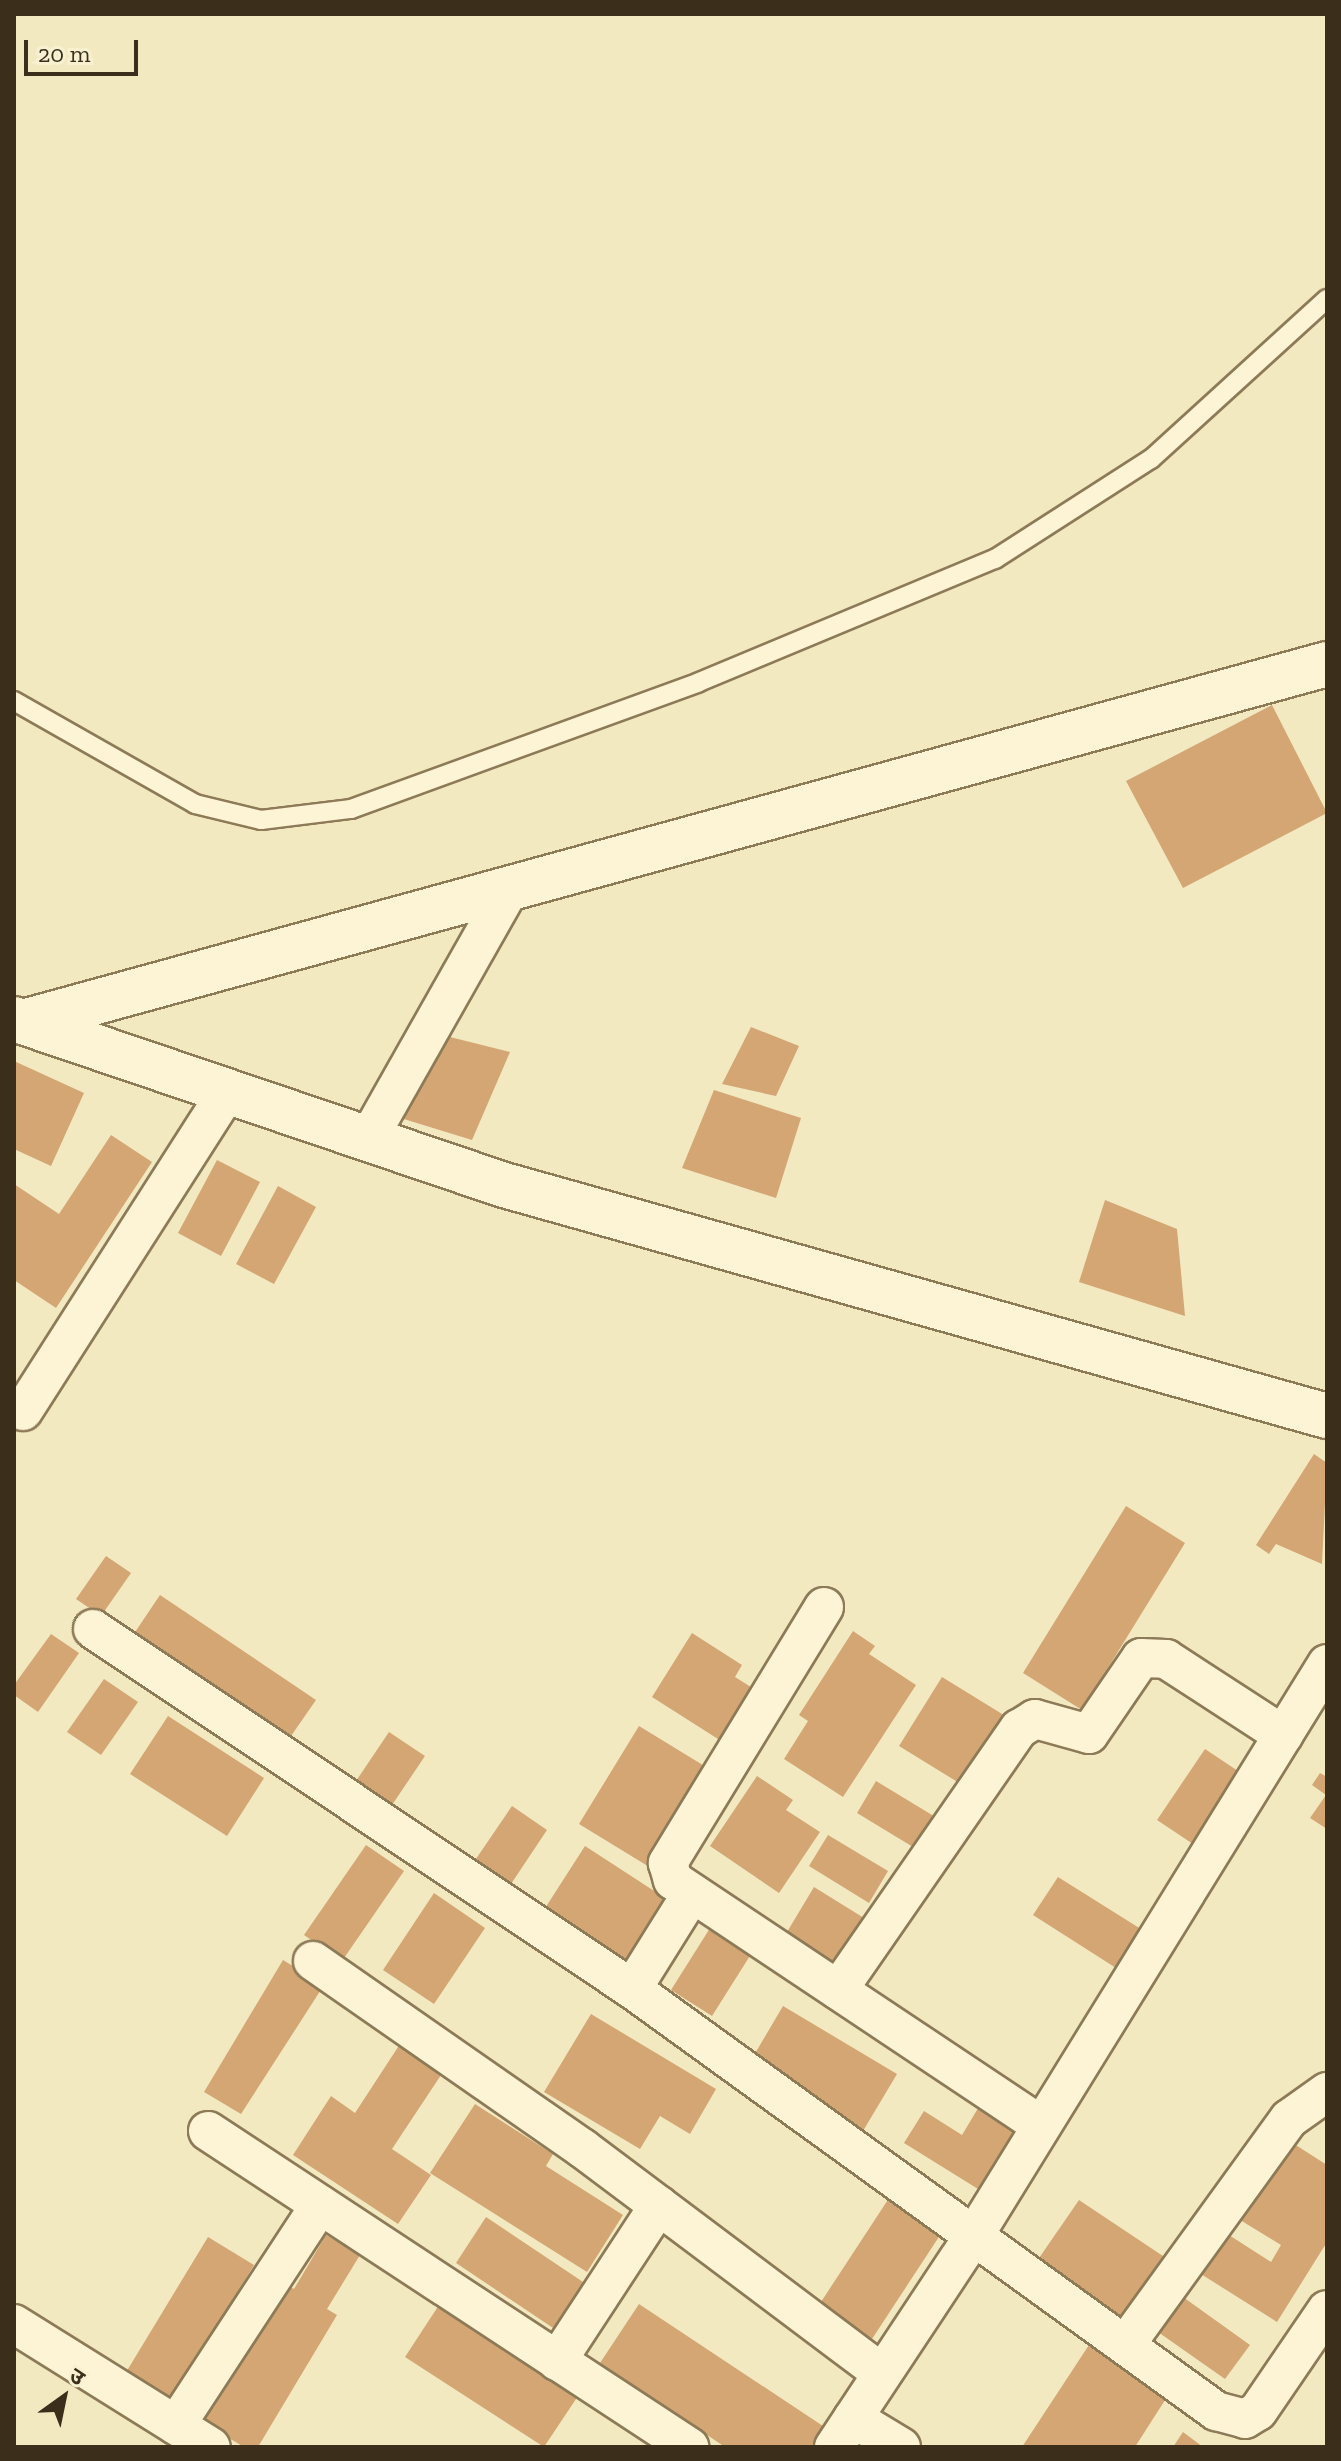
<!DOCTYPE html>
<meta charset="utf-8">
<style>
body{margin:0}
#map{position:relative;width:1341px;height:2461px;overflow:hidden;background:#f2e9c1;font-family:"Zilla Slab","Noto Sans Devanagari",serif}
div>[style]{position:absolute}
.building>*{inset:0;background:#d3a674}
.roads{filter:drop-shadow(2px 0 #8d7a57) drop-shadow(-2px 0 #8d7a57) drop-shadow(0 2px #8d7a57) drop-shadow(0 -2px #8d7a57)}
.lane>*{height:18px;margin:-9px;padding:0 9px;transform-origin:9px;border-radius:9px;background:#fcf4d5}
.street>*{height:38px;margin:-19px;padding:0 19px;transform-origin:19px;border-radius:19px;background:#fcf4d5}
.secondary>*{height:44px;margin:-22px;padding:0 22px;transform-origin:22px;border-radius:22px;background:#fcf4d5}
span{translate:-50% -50%;white-space:nowrap;text-align:center;line-height:1.15;-webkit-text-stroke:6px #f8f1d1;paint-order:stroke}
.frame{position:absolute;inset:0;border:16px solid #3b2f1c;pointer-events:none}
.north{position:absolute;left:24px;top:2357px;width:80px;height:80px;-webkit-text-stroke:6px #f8f1d1;paint-order:stroke;rotate:33deg;font-size:22px;font-weight:700;line-height:32px;text-align:center;color:#3b2f1c}
.north::after{content:'';display:block;margin:auto;width:28px;height:36px;background:#3b2f1c;clip-path:polygon(50% 0,100% 100%,50% 72%,0 100%)}
.scale{position:absolute;left:24px;top:40px;width:114px;height:36px;box-sizing:border-box;border:4px solid #3b2f1c;border-top:0;padding-left:10px;font-size:24px;line-height:28px;white-space:nowrap;color:#3b2f1c;-webkit-text-stroke:6px #f8f1d1;paint-order:stroke}
</style>
<div id="map">
<div class="building">
<div style="clip-path:polygon(1272px 705px,1327px 813px,1183px 888px,1126px 781px)"></div>
<div style="clip-path:polygon(751px 1027px,799px 1046px,776px 1096px,722px 1084px)"></div>
<div style="clip-path:polygon(450px 1037px,510px 1052px,472px 1140px,394px 1116px)"></div>
<div style="clip-path:polygon(14px 1061px,84px 1093px,51px 1166px,14px 1149px)"></div>
<div style="clip-path:polygon(714px 1090px,801px 1118px,776px 1198px,682px 1168px)"></div>
<div style="clip-path:polygon(111px 1135px,152px 1162px,56px 1308px,14px 1280px,14px 1184px,59px 1214px)"></div>
<div style="clip-path:polygon(217px 1160px,260px 1182px,221px 1256px,178px 1233px)"></div>
<div style="clip-path:polygon(278px 1186px,316px 1207px,274px 1284px,236px 1264px)"></div>
<div style="clip-path:polygon(1105px 1200px,1177px 1229px,1185px 1316px,1079px 1282px)"></div>
<div style="clip-path:polygon(1314px 1454px,1327px 1463px,1322px 1564px,1276px 1544px,1269px 1554px,1256px 1545px)"></div>
<div style="clip-path:polygon(1126px 1506px,1185px 1543px,1082px 1710px,1023px 1673px)"></div>
<div style="clip-path:polygon(106px 1556px,131px 1573px,101px 1616px,76px 1599px)"></div>
<div style="clip-path:polygon(160px 1595px,316px 1700px,282px 1749px,127px 1644px)"></div>
<div style="clip-path:polygon(853px 1631px,875px 1646px,869px 1654px,916px 1685px,843px 1797px,784px 1759px,808px 1721px,799px 1715px)"></div>
<div style="clip-path:polygon(692px 1633px,742px 1665px,735px 1677px,762px 1694px,729px 1746px,652px 1697px)"></div>
<div style="clip-path:polygon(51px 1634px,79px 1653px,38px 1712px,14px 1695px,14px 1685px)"></div>
<div style="clip-path:polygon(942px 1677px,1007px 1717px,964px 1786px,899px 1746px)"></div>
<div style="clip-path:polygon(104px 1679px,138px 1702px,101px 1755px,67px 1732px)"></div>
<div style="clip-path:polygon(168px 1716px,264px 1778px,227px 1836px,130px 1774px)"></div>
<div style="clip-path:polygon(639px 1726px,711px 1770px,651px 1868px,579px 1824px)"></div>
<div style="clip-path:polygon(389px 1732px,425px 1756px,390px 1808px,354px 1784px)"></div>
<div style="clip-path:polygon(1205px 1749px,1250px 1779px,1202px 1850px,1157px 1820px)"></div>
<div style="clip-path:polygon(1320px 1773px,1327px 1777px,1327px 1829px,1310px 1818px,1326px 1795px,1312px 1785px)"></div>
<div style="clip-path:polygon(757px 1776px,793px 1800px,786px 1810px,820px 1832px,779px 1893px,710px 1846px)"></div>
<div style="clip-path:polygon(876px 1781px,937px 1818px,918px 1850px,857px 1813px)"></div>
<div style="clip-path:polygon(512px 1806px,547px 1830px,503px 1896px,467px 1872px)"></div>
<div style="clip-path:polygon(828px 1835px,888px 1871px,869px 1903px,809px 1866px)"></div>
<div style="clip-path:polygon(366px 1845px,404px 1871px,342px 1961px,304px 1935px)"></div>
<div style="clip-path:polygon(585px 1846px,668px 1900px,624px 1970px,540px 1916px)"></div>
<div style="clip-path:polygon(1058px 1877px,1152px 1936px,1127px 1975px,1033px 1915px)"></div>
<div style="clip-path:polygon(814px 1887px,864px 1918px,828px 1977px,778px 1947px)"></div>
<div style="clip-path:polygon(434px 1893px,485px 1928px,434px 2004px,383px 1970px)"></div>
<div style="clip-path:polygon(712px 1925px,753px 1951px,712px 2016px,671px 1990px)"></div>
<div style="clip-path:polygon(283px 1960px,324px 1985px,241px 2114px,204px 2092px)"></div>
<div style="clip-path:polygon(783px 2006px,897px 2074px,863px 2131px,750px 2062px)"></div>
<div style="clip-path:polygon(591px 2014px,716px 2089px,690px 2134px,660px 2116px,640px 2149px,544px 2092px)"></div>
<div style="clip-path:polygon(400px 2044px,443px 2072px,392px 2149px,431px 2175px,398px 2224px,293px 2155px,331px 2096px,355px 2113px)"></div>
<div style="clip-path:polygon(475px 2104px,553px 2154px,546px 2166px,623px 2215px,587px 2272px,430px 2173px)"></div>
<div style="clip-path:polygon(980px 2105px,1016px 2128px,978px 2189px,904px 2143px,924px 2111px,962px 2135px)"></div>
<div style="clip-path:polygon(1291px 2142px,1327px 2165px,1327px 2242px,1277px 2322px,1193px 2269px,1218px 2228px,1271px 2262px,1281px 2245px,1232px 2215px)"></div>
<div style="clip-path:polygon(895px 2189px,948px 2223px,872px 2339px,819px 2305px)"></div>
<div style="clip-path:polygon(1079px 2200px,1172px 2262px,1130px 2324px,1037px 2261px)"></div>
<div style="clip-path:polygon(486px 2217px,595px 2290px,565px 2336px,456px 2263px)"></div>
<div style="clip-path:polygon(326px 2235px,360px 2255px,327px 2309px,337px 2315px,258px 2447px,244px 2447px,200px 2421px,283px 2283px,294px 2289px)"></div>
<div style="clip-path:polygon(208px 2237px,254px 2265px,172px 2402px,125px 2374px)"></div>
<div style="clip-path:polygon(1183px 2297px,1250px 2345px,1225px 2379px,1158px 2332px)"></div>
<div style="clip-path:polygon(639px 2304px,838px 2436px,831px 2447px,725px 2447px,600px 2363px)"></div>
<div style="clip-path:polygon(439px 2305px,578px 2396px,544px 2447px,405px 2357px)"></div>
<div style="clip-path:polygon(1089px 2345px,1167px 2397px,1135px 2447px,1022px 2447px)"></div>
<div style="clip-path:polygon(1183px 2432px,1203px 2447px,1173px 2447px)"></div>
</div>
<div class="roads">
<div class="lane">
<div style="left:14px;top:701px;width:208px;rotate:29.6deg"></div>
<div style="left:195px;top:804px;width:68px;rotate:13.6deg"></div>
<div style="left:261px;top:820px;width:91px;rotate:-7deg"></div>
<div style="left:351px;top:809px;width:370px;rotate:-20deg"></div>
<div style="left:699px;top:682px;width:321px;rotate:-22.6deg"></div>
<div style="left:995px;top:559px;width:185px;rotate:-32.7deg"></div>
<div style="left:1151px;top:459px;width:238px;rotate:-42.3deg"></div>
</div>
<div class="street">
<div style="left:368px;top:1139px;width:288px;rotate:-60.5deg"></div>
<div style="left:23px;top:1411px;width:379px;rotate:-57.4deg"></div>
<div style="left:824px;top:1607px;width:300px;rotate:121.4deg"></div>
<div style="left:668px;top:1863px;width:18px;rotate:74deg"></div>
<div style="left:673px;top:1880px;width:440px;rotate:33.7deg"></div>
<div style="left:93px;top:1629px;width:648px;rotate:33.74deg"></div>
<div style="left:632px;top:1989px;width:721px;rotate:35.85deg"></div>
<div style="left:1216px;top:2411px;width:30px;rotate:15deg"></div>
<div style="left:1245px;top:2419px;width:15px;rotate:-32deg"></div>
<div style="left:1258px;top:2411px;width:122px;rotate:-55.7deg"></div>
<div style="left:313px;top:1961px;width:328px;rotate:34.8deg"></div>
<div style="left:582px;top:2148px;width:375px;rotate:36.9deg"></div>
<div style="left:632px;top:1989px;width:113px;rotate:-58deg"></div>
<div style="left:838px;top:1990px;width:318px;rotate:-55.3deg"></div>
<div style="left:1019px;top:1729px;width:19px;rotate:-32deg"></div>
<div style="left:1035px;top:1719px;width:56px;rotate:15.5deg"></div>
<div style="left:1089px;top:1734px;width:92px;rotate:-55.6deg"></div>
<div style="left:1141px;top:1658px;width:25px;rotate:2deg"></div>
<div style="left:1166px;top:1659px;width:140px;rotate:33deg"></div>
<div style="left:208px;top:2131px;width:576px;rotate:33.3deg"></div>
<div style="left:14px;top:2324px;width:232px;rotate:32deg"></div>
<div style="left:1126px;top:2344px;width:278px;rotate:-54.1deg"></div>
<div style="left:1289px;top:2119px;width:47px;rotate:-35.4deg"></div>
<div style="left:557px;top:2361px;width:186px;rotate:-56.8deg"></div>
<div style="left:853px;top:2418px;width:56px;rotate:31.1deg"></div>
<div style="left:176px;top:2425px;width:263px;rotate:-56.8deg"></div>
<div style="left:834px;top:2447px;width:255px;rotate:-56.5deg"></div>
<div style="left:975px;top:2234px;width:670px;rotate:-58.3deg"></div>
</div>
<div class="secondary">
<div style="left:14px;top:1019px;width:517px;rotate:18.72deg"></div>
<div style="left:504px;top:1185px;width:855px;rotate:15.68deg"></div>
<div style="left:23px;top:1022px;width:1352px;rotate:-15.35deg"></div>
</div>
</div>
<div class="frame"></div>
<div class="north">उ</div>
<div class="scale">20 m</div>
</div>
